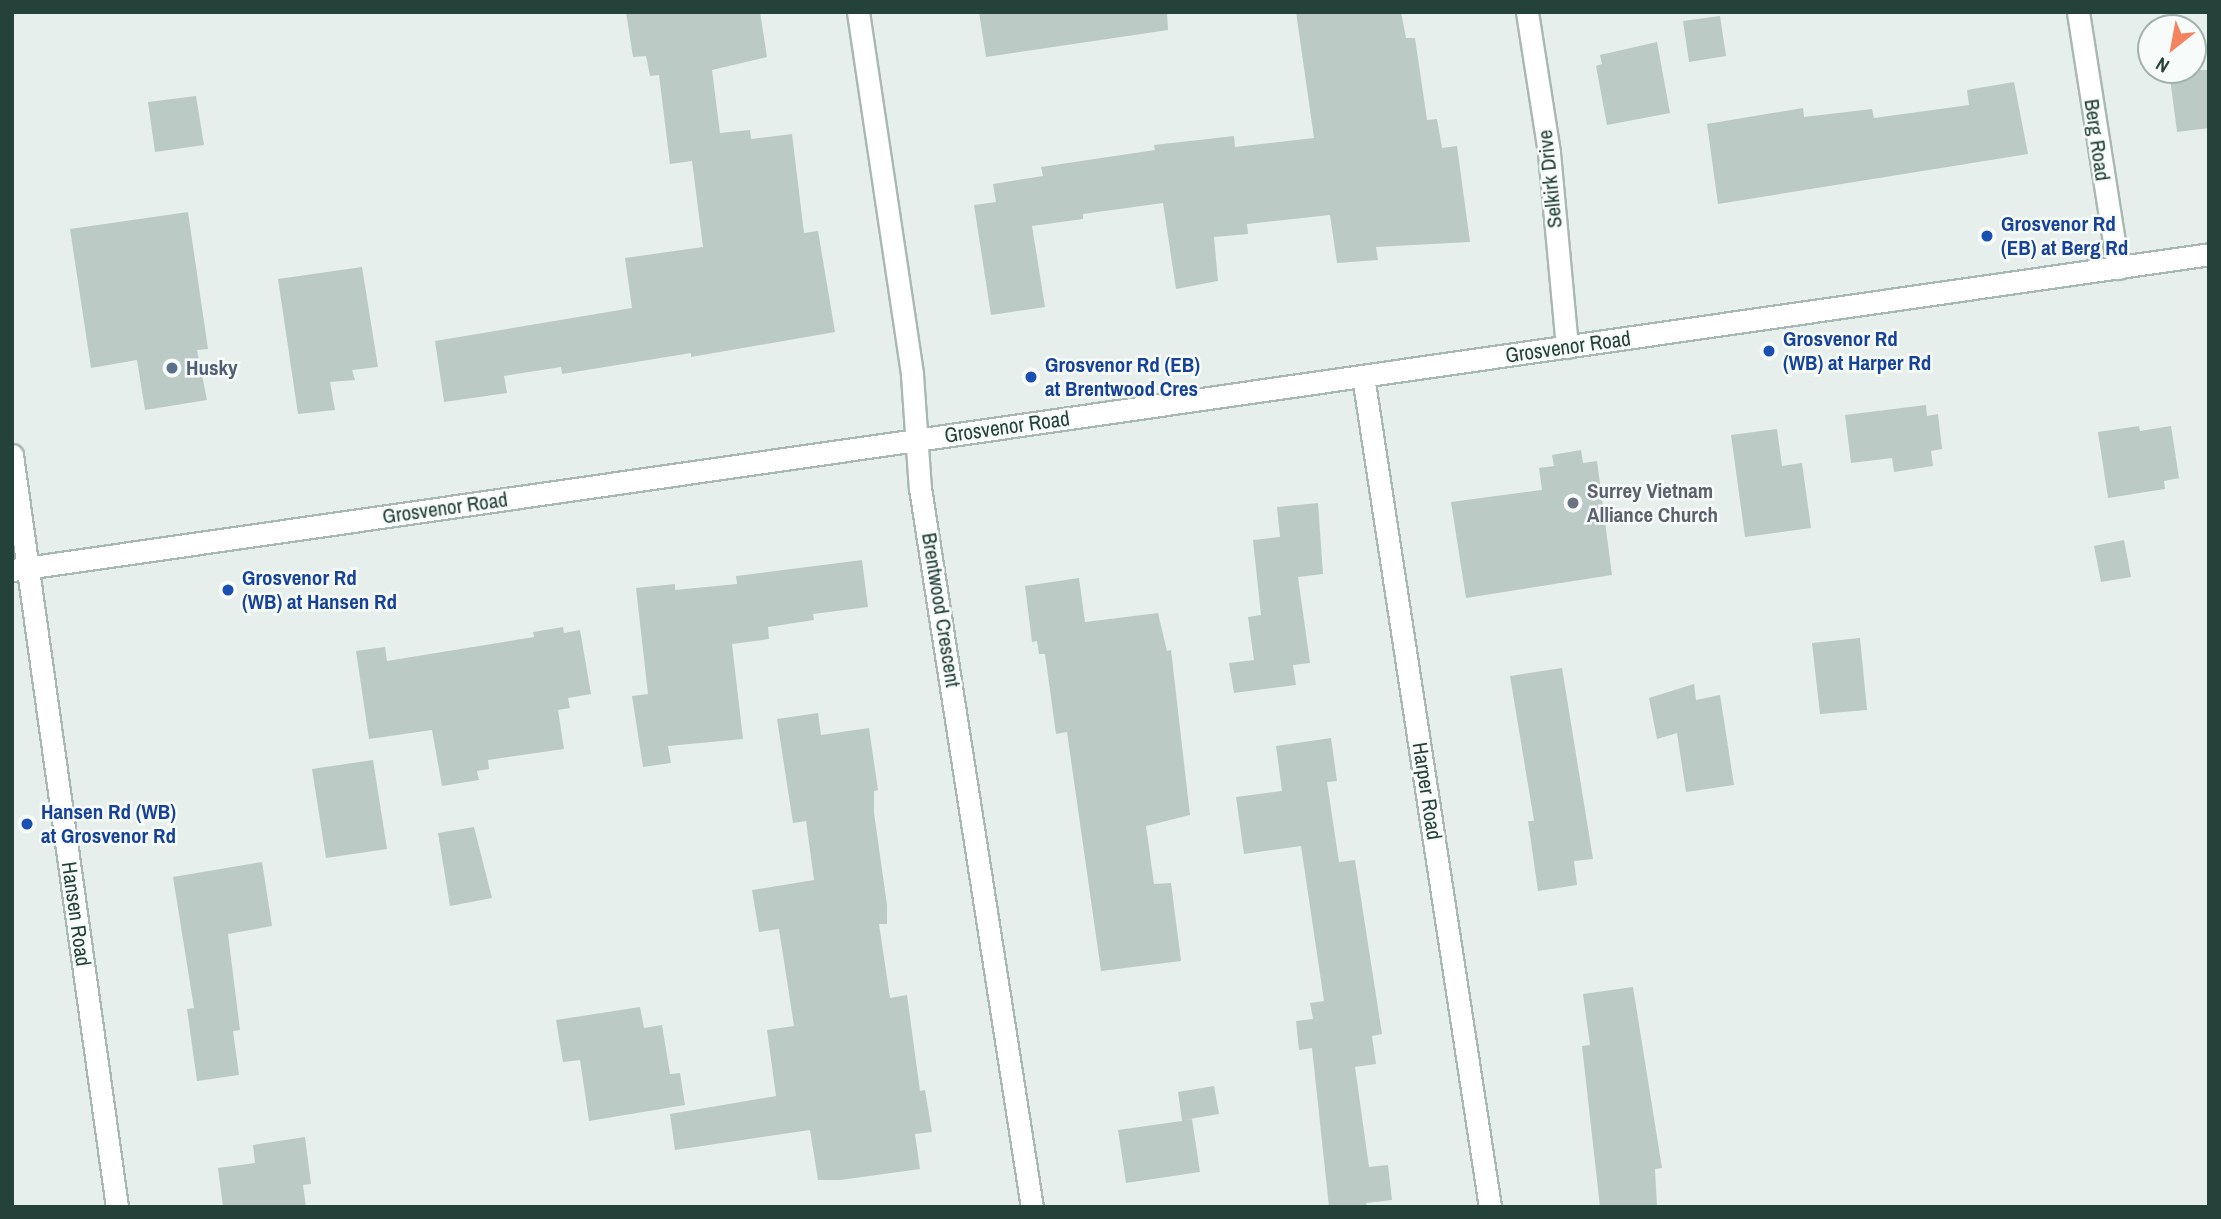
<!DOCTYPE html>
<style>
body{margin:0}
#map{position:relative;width:2221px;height:1219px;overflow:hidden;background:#e6efeb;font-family:"Archivo Narrow",sans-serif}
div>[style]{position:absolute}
.building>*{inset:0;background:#bbcac4}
.roads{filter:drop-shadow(2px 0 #a8b8b2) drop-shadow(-2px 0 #a8b8b2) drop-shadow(0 2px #a8b8b2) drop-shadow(0 -2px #a8b8b2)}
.street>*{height:21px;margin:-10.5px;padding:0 10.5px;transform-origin:10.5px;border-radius:10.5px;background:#fff}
.secondary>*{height:21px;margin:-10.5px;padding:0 10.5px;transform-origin:10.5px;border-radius:10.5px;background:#fff}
.dots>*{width:19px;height:19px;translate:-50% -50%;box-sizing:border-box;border:4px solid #f7fbf9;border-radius:50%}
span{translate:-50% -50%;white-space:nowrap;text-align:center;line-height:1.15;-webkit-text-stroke:5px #f7fbf9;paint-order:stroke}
.street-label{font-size:21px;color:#24423a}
.transit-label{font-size:21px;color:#164399;font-weight:700}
.left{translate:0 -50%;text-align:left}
.service-label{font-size:21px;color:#4e5e75;font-weight:700}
.worship-label{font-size:21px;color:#5b616d;font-weight:700}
.frame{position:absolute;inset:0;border:14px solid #24423a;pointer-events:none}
.north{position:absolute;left:2137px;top:14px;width:70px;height:70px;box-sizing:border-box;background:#f7fbf9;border:2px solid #a3b1ad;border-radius:50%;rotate:211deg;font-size:19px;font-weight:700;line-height:28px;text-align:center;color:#24423a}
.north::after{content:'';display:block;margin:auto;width:24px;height:32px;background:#f4845f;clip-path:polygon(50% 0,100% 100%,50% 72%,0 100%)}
</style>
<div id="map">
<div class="building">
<div style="clip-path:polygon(626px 12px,760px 12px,767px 57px,712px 70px,720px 133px,750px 130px,751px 139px,792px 134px,804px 233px,818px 231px,835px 332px,691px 357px,691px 353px,562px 374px,561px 367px,504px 376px,507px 393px,444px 402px,435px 341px,632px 308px,625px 258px,703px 247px,692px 161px,670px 164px,659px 75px,650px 76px,646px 56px,633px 57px)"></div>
<div style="clip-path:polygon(979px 12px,1167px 12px,1168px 30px,986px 57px)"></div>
<div style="clip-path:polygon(1296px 12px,1401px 12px,1406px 38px,1415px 38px,1427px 120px,1437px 119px,1442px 148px,1457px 146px,1470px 242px,1376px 247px,1378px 260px,1337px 263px,1330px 215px,1247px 224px,1248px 234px,1214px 237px,1218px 281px,1176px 289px,1163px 203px,1083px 214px,1083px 219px,1032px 226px,1045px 307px,991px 315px,974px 205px,996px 202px,993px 184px,1043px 176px,1041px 167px,1155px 150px,1154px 145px,1234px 136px,1235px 147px,1314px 138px)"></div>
<div style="clip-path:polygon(1720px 16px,1726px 56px,1689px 62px,1683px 21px)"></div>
<div style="clip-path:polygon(1657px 42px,1670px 113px,1607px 125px,1596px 66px,1602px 64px,1600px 55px)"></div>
<div style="clip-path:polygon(2169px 70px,2209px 70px,2209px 128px,2177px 132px)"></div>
<div style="clip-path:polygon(2014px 82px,2028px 154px,1718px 204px,1707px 124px,1803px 108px,1804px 117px,1872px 109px,1874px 118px,1969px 105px,1967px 90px)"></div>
<div style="clip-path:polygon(196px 96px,204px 145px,155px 152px,148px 102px)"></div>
<div style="clip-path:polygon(188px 212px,208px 349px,197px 350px,207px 400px,145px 410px,137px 360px,91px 368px,70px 229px)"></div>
<div style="clip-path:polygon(362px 267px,378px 367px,352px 370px,355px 380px,330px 382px,335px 410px,298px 414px,278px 279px)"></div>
<div style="clip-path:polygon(1926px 405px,1927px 416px,1938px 414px,1942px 449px,1931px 451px,1933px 466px,1894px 472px,1892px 458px,1851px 463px,1845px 415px)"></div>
<div style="clip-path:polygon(2139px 426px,2140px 431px,2171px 426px,2179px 478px,2164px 481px,2165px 489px,2108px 498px,2098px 432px)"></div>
<div style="clip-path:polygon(1777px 429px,1782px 466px,1802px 463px,1811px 528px,1745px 537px,1731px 435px)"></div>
<div style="clip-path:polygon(1581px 450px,1583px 463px,1597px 461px,1612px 575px,1466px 598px,1451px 502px,1542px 490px,1539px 468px,1554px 466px,1552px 455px)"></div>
<div style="clip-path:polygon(1318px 503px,1323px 574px,1298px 577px,1310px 663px,1293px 665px,1296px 685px,1234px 693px,1229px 663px,1254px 660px,1248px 617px,1261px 615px,1253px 540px,1280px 537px,1277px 507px)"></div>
<div style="clip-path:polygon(2124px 540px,2131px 577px,2101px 582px,2094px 546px)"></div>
<div style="clip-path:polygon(862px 560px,868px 607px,813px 614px,814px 620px,768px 627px,769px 639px,732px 644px,743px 739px,668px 746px,671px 763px,643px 767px,632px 696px,648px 694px,636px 588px,675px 584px,675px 590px,737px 584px,736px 576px)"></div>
<div style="clip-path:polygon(1079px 578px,1085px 622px,1158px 613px,1167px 651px,1171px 650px,1190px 815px,1146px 826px,1154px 884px,1171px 883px,1181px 961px,1101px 971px,1067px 732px,1056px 734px,1045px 654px,1039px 654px,1037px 641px,1032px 642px,1025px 586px)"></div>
<div style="clip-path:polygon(563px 627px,564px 633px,580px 630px,591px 694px,568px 698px,570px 708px,558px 710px,564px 749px,488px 760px,489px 769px,477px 771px,479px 780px,442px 786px,432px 730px,369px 739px,356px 651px,385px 647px,387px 661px,534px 637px,533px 632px)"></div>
<div style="clip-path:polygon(1860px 638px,1867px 710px,1820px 714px,1812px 643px)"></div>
<div style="clip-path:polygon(1562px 668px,1593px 859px,1574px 861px,1577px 885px,1538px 891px,1528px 821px,1534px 821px,1510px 676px)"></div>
<div style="clip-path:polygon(1694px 684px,1696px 700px,1720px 695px,1734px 785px,1686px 792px,1677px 733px,1657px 739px,1649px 698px)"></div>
<div style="clip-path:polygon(818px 713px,821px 735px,869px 728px,878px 790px,874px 791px,874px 813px,887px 905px,887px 924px,879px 924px,890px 998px,907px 995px,920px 1091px,925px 1090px,932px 1132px,915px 1134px,920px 1169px,840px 1180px,818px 1180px,810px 1130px,675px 1150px,670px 1114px,776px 1096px,767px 1030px,794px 1026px,779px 929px,759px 932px,752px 890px,814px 880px,806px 821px,793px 823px,777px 719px)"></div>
<div style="clip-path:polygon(1331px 738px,1337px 781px,1327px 782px,1339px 862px,1355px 860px,1382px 1034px,1372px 1036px,1376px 1064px,1355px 1067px,1369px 1167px,1388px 1165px,1392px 1200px,1366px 1203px,1367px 1207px,1329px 1207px,1312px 1048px,1299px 1050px,1296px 1021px,1313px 1019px,1310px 1003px,1324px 1001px,1301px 846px,1244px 854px,1236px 797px,1282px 791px,1276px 746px)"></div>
<div style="clip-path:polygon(373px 760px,387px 849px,326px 858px,312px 769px)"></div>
<div style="clip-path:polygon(474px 827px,492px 898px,450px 906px,438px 833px)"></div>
<div style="clip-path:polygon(262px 862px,272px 926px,228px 934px,240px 1030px,233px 1031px,239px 1075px,197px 1081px,187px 1009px,194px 1008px,173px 877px)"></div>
<div style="clip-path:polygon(1633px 987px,1662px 1168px,1655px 1169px,1657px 1207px,1600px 1207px,1582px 1046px,1590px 1045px,1583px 994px)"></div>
<div style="clip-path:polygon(640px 1007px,644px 1028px,662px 1025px,670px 1074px,680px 1073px,685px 1105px,589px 1121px,580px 1060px,563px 1062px,556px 1020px)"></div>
<div style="clip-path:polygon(1214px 1086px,1219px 1114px,1184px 1120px,1192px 1119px,1200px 1172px,1126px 1183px,1118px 1130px,1182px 1121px,1178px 1092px)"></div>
<div style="clip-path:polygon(305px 1137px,311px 1184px,303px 1185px,306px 1207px,223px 1207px,218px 1168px,255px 1163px,253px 1145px)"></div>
</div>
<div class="roads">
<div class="street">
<div style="left:858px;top:12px;width:367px;rotate:81.5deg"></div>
<div style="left:912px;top:375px;width:113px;rotate:86deg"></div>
<div style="left:920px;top:488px;width:728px;rotate:81.15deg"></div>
<div style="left:1527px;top:12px;width:143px;rotate:81.1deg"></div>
<div style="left:1549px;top:153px;width:195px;rotate:84.7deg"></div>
<div style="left:2078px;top:12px;width:259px;rotate:81.1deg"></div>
<div style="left:1363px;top:376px;width:841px;rotate:81.31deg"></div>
</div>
<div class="secondary">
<div style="left:12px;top:455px;width:759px;rotate:82.05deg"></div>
<div style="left:12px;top:570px;width:2220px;rotate:-8.18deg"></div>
</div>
</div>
<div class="dots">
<div style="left:1987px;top:236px;background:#1a4fb4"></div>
<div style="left:1769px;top:351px;background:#1a4fb4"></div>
<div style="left:172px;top:368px;background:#5c6f8a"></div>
<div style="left:1031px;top:377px;background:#1a4fb4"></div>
<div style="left:1573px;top:503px;background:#6b7280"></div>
<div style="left:228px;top:590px;background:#1a4fb4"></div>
<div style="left:27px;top:824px;background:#1a4fb4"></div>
</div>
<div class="street-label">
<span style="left:2097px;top:140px;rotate:82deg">Berg Road</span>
<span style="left:1550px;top:179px;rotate:-96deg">Selkirk Drive</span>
<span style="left:1568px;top:347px;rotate:-8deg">Grosvenor Road</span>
<span style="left:1007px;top:427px;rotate:-8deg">Grosvenor Road</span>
<span style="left:445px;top:508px;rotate:-8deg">Grosvenor Road</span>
<span style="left:941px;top:610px;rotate:81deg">Brentwood Crescent</span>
<span style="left:1427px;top:791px;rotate:81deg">Harper Road</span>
<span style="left:76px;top:914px;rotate:82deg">Hansen Road</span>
</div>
<div class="transit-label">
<span class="left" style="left:2001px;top:236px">Grosvenor Rd<br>(EB) at Berg Rd</span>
<span class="left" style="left:1783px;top:351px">Grosvenor Rd<br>(WB) at Harper Rd</span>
<span class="left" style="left:1045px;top:377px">Grosvenor Rd (EB)<br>at Brentwood Cres</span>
<span class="left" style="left:242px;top:590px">Grosvenor Rd<br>(WB) at Hansen Rd</span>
<span class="left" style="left:41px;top:824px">Hansen Rd (WB)<br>at Grosvenor Rd</span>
</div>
<div class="service-label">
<span class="left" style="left:186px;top:368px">Husky</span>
</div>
<div class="worship-label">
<span class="left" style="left:1587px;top:503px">Surrey Vietnam<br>Alliance Church</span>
</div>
<div class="frame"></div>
<div class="north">N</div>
</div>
